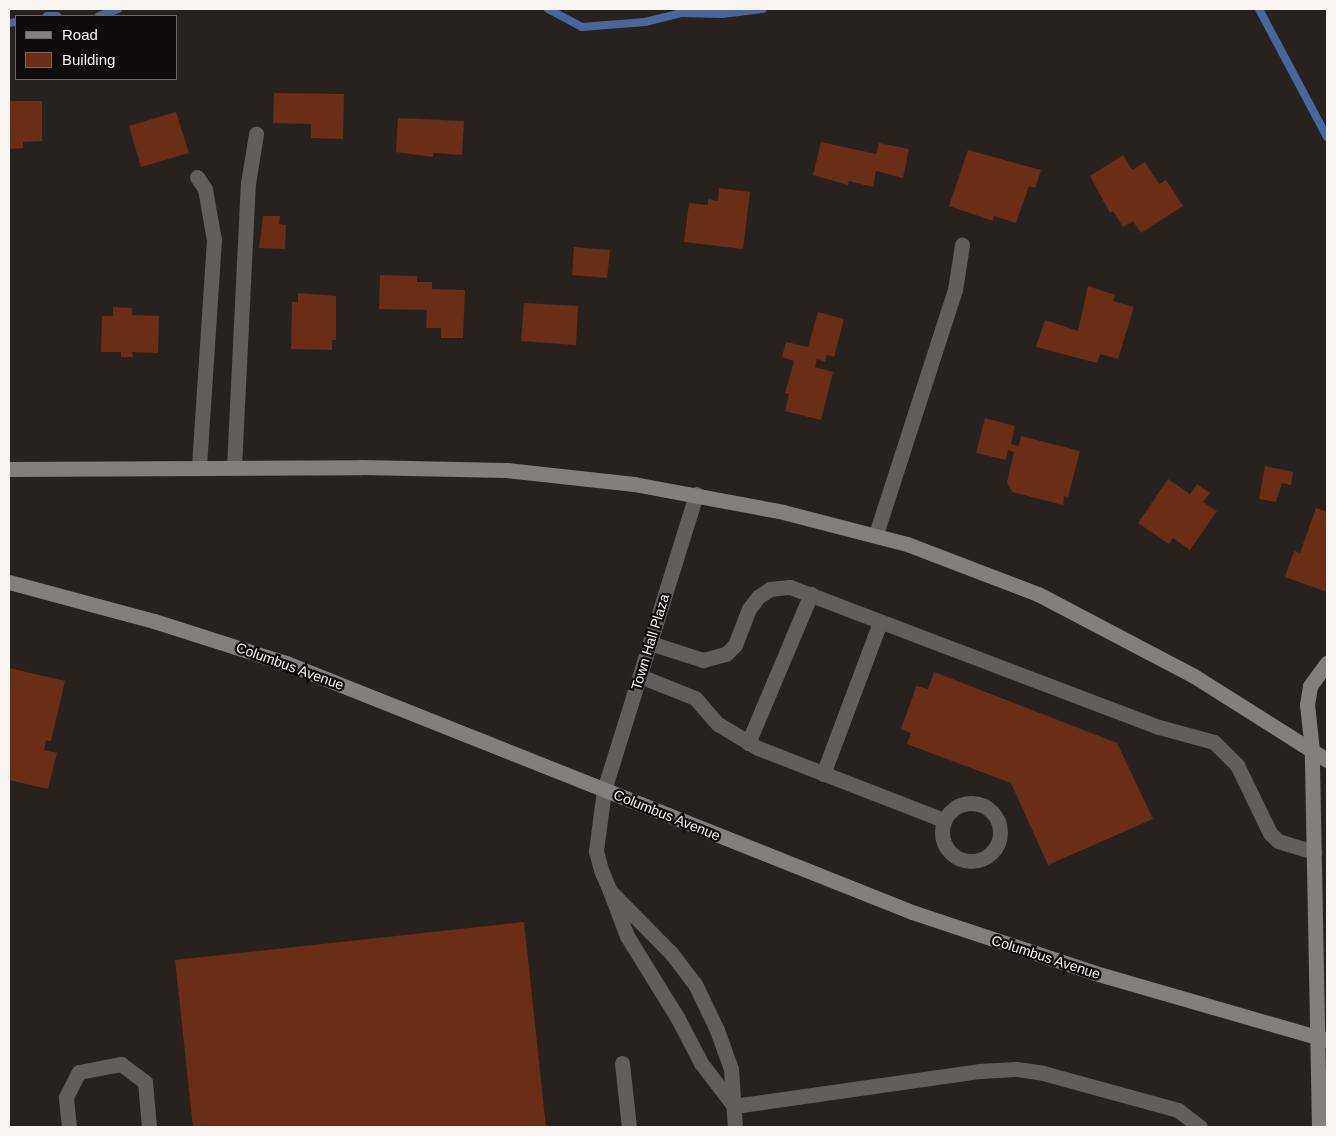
<!DOCTYPE html>
<style>
body{margin:0}
#map{position:relative;width:1336px;height:1136px;overflow:hidden;background:#28221f;font-family:Helvetica,sans-serif}
div>[style]{position:absolute}
.stream>*{height:8px;margin:-4px;padding:0 4px;transform-origin:4px;border-radius:4px;background:#4b669e}
.building>*{inset:0;background:#6a2d15}
.lane>*{height:15px;margin:-7.5px;padding:0 7.5px;transform-origin:7.5px;border-radius:7.5px;background:#615e5c}
.lane>.ring{margin:-7.5px;padding:0;box-sizing:content-box;background:none;border:15px solid #615e5c;border-radius:50%}
.street>*{height:15px;margin:-7.5px;padding:0 7.5px;transform-origin:7.5px;border-radius:7.5px;background:#615e5c}
.secondary>*{height:15px;margin:-7.5px;padding:0 7.5px;transform-origin:7.5px;border-radius:7.5px;background:#847e7c}
span{translate:-50% -50%;white-space:nowrap;text-align:center;line-height:1.15;-webkit-text-stroke:4.5px #0f0c0b;paint-order:stroke}
.street-label{font-size:14px;color:#f8f4f1}
.frame{position:absolute;inset:0;border:10px solid #f8f4f1;pointer-events:none}
.legend{position:absolute;left:15px;top:15px;width:162px;height:65px;box-sizing:border-box;background:#0f0c0b;border:1px solid #6c6967;margin:0;padding:6px 9px;list-style:none;font-size:15px;color:#f8f4f1}
.legend li{display:flex;align-items:center;gap:10px;height:25px}
.legend b{width:25px;border:1px solid #6c6967}
</style>
<div id="map">
<div class="stream">
<div style="left:548px;top:9px;width:38px;rotate:28deg"></div>
<div style="left:582px;top:27px;width:63px;rotate:-4.5deg"></div>
<div style="left:645px;top:22px;width:36px;rotate:-14deg"></div>
<div style="left:680px;top:13px;width:42px;rotate:1.4deg"></div>
<div style="left:722px;top:14px;width:41px;rotate:-7deg"></div>
<div style="left:1259px;top:9px;width:145px;rotate:62deg"></div>
<div style="left:47px;top:16px;width:10px"></div>
<div style="left:99px;top:16px;width:20px;rotate:-20deg"></div>
<div style="left:9px;top:23px;width:7px;rotate:-8deg"></div>
</div>
<div class="building">
<div style="clip-path:polygon(274px 93px,344px 94px,343px 139px,311px 138px,311px 124px,273px 123px)"></div>
<div style="clip-path:polygon(9px 101px,42px 101px,42px 141px,23px 142px,23px 148px,9px 149px)"></div>
<div style="clip-path:polygon(176px 112px,189px 153px,141px 167px,129px 126px)"></div>
<div style="clip-path:polygon(398px 118px,464px 121px,462px 155px,433px 153px,433px 157px,396px 152px)"></div>
<div style="clip-path:polygon(821px 142px,876px 154px,879px 143px,909px 149px,903px 178px,876px 171px,873px 187px,849px 181px,848px 185px,813px 175px)"></div>
<div style="clip-path:polygon(968px 150px,1041px 170px,1035px 188px,1029px 186px,1016px 223px,994px 216px,993px 221px,949px 206px)"></div>
<div style="clip-path:polygon(1123px 155px,1132px 170px,1145px 162px,1159px 184px,1166px 180px,1183px 206px,1141px 233px,1133px 221px,1123px 227px,1113px 211px,1110px 213px,1090px 176px)"></div>
<div style="clip-path:polygon(719px 188px,750px 192px,743px 249px,684px 242px,689px 203px,708px 205px,708px 199px,718px 201px)"></div>
<div style="clip-path:polygon(263px 216px,280px 216px,279px 224px,286px 225px,285px 249px,259px 248px)"></div>
<div style="clip-path:polygon(574px 247px,610px 250px,607px 278px,572px 275px)"></div>
<div style="clip-path:polygon(380px 275px,417px 276px,417px 282px,432px 282px,432px 289px,465px 290px,463px 338px,441px 338px,441px 328px,426px 328px,427px 310px,379px 309px)"></div>
<div style="clip-path:polygon(1088px 286px,1115px 295px,1113px 301px,1134px 307px,1118px 359px,1100px 354px,1097px 363px,1036px 347px,1045px 320px,1078px 331px)"></div>
<div style="clip-path:polygon(298px 293px,336px 296px,336px 340px,332px 340px,332px 350px,291px 349px,292px 302px,298px 302px)"></div>
<div style="clip-path:polygon(524px 303px,578px 306px,576px 345px,521px 341px)"></div>
<div style="clip-path:polygon(113px 307px,132px 308px,132px 315px,159px 316px,158px 353px,132px 352px,133px 357px,121px 357px,121px 352px,101px 352px,102px 316px,113px 316px)"></div>
<div style="clip-path:polygon(818px 312px,844px 319px,834px 357px,827px 355px,825px 362px,817px 359px,815px 367px,833px 372px,821px 420px,785px 411px,789px 394px,785px 393px,794px 361px,782px 357px,786px 342px,808px 347px)"></div>
<div style="clip-path:polygon(985px 418px,1015px 426px,1011px 444px,1019px 446px,1021px 436px,1080px 451px,1068px 497px,1064px 496px,1063px 505px,1012px 492px,1007px 482px,1014px 452px,1008px 450px,1006px 460px,976px 453px)"></div>
<div style="clip-path:polygon(1265px 466px,1293px 472px,1291px 485px,1282px 483px,1276px 502px,1259px 499px)"></div>
<div style="clip-path:polygon(1168px 479px,1190px 494px,1197px 484px,1210px 493px,1203px 502px,1217px 511px,1190px 550px,1173px 538px,1169px 544px,1138px 523px)"></div>
<div style="clip-path:polygon(1316px 508px,1327px 512px,1327px 592px,1285px 577px,1294px 551px,1300px 553px)"></div>
<div style="clip-path:polygon(9px 668px,65px 681px,51px 741px,46px 740px,44px 750px,57px 753px,48px 789px,9px 780px)"></div>
<div style="clip-path:polygon(934px 672px,1117px 743px,1153px 819px,1048px 865px,1011px 783px,907px 744px,911px 733px,901px 729px,915px 690px,916px 686px,928px 689px)"></div>
<div style="clip-path:polygon(524px 922px,546px 1127px,193px 1127px,175px 960px)"></div>
</div>
<div class="lane">
<div style="left:197px;top:177px;width:14px;rotate:56deg"></div>
<div style="left:205px;top:189px;width:52px;rotate:80deg"></div>
<div style="left:214px;top:240px;width:227px;rotate:93.8deg"></div>
<div style="left:234px;top:467px;width:284px;rotate:-87.2deg"></div>
<div style="left:248px;top:183px;width:50px;rotate:-80.7deg"></div>
<div style="left:876px;top:534px;width:256px;rotate:-72.1deg"></div>
<div style="left:955px;top:290px;width:46px;rotate:-81.2deg"></div>
<div style="left:650px;top:643px;width:56px;rotate:17.8deg"></div>
<div style="left:703px;top:660px;width:24px;rotate:-15deg"></div>
<div style="left:726px;top:654px;width:13px;rotate:-45deg"></div>
<div style="left:735px;top:645px;width:39px;rotate:-69deg"></div>
<div style="left:749px;top:609px;width:15px;rotate:-53deg"></div>
<div style="left:758px;top:597px;width:14px;rotate:-34deg"></div>
<div style="left:770px;top:589px;width:20px;rotate:-6deg"></div>
<div style="left:790px;top:587px;width:395px;rotate:20.8deg"></div>
<div style="left:1159px;top:727px;width:57px;rotate:15.3deg"></div>
<div style="left:1214px;top:742px;width:33px;rotate:45deg"></div>
<div style="left:1237px;top:765px;width:76px;rotate:64.1deg"></div>
<div style="left:1270px;top:833px;width:11px;rotate:45deg"></div>
<div style="left:1278px;top:841px;width:38px;rotate:17deg"></div>
<div style="left:640px;top:676px;width:59px;rotate:21.8deg"></div>
<div style="left:695px;top:698px;width:35px;rotate:49deg"></div>
<div style="left:718px;top:724px;width:47px;rotate:31deg"></div>
<div style="left:758px;top:748px;width:199px;rotate:21.2deg"></div>
<div style="left:748px;top:743px;width:162px;rotate:-67.1deg"></div>
<div style="left:823px;top:774px;width:162px;rotate:-69.4deg"></div>
<div style="left:604px;top:790px;width:62px;rotate:97.5deg"></div>
<div style="left:596px;top:851px;width:20px;rotate:75deg"></div>
<div style="left:601px;top:870px;width:23px;rotate:67deg"></div>
<div style="left:610px;top:891px;width:88px;rotate:45.5deg"></div>
<div style="left:672px;top:954px;width:38px;rotate:53deg"></div>
<div style="left:695px;top:984px;width:51px;rotate:64.4deg"></div>
<div style="left:717px;top:1030px;width:41px;rotate:70.3deg"></div>
<div style="left:731px;top:1069px;width:58px;rotate:86.1deg"></div>
<div class="ring" style="left:942px;top:803px;width:43px;height:43px"></div>
<div style="left:610px;top:891px;width:48px;rotate:69.3deg"></div>
<div style="left:627px;top:936px;width:95px;rotate:58.3deg"></div>
<div style="left:677px;top:1017px;width:52px;rotate:62.4deg"></div>
<div style="left:701px;top:1063px;width:54px;rotate:52.5deg"></div>
<div style="left:734px;top:1106px;width:247px;rotate:-8.1deg"></div>
<div style="left:979px;top:1071px;width:37px;rotate:-3deg"></div>
<div style="left:1016px;top:1069px;width:27px;rotate:8deg"></div>
<div style="left:1043px;top:1073px;width:140px;rotate:15.3deg"></div>
<div style="left:1178px;top:1110px;width:28px;rotate:38deg"></div>
<div style="left:622px;top:1063px;width:64px;rotate:83.8deg"></div>
<div style="left:69px;top:1127px;width:30px;rotate:-96deg"></div>
<div style="left:66px;top:1097px;width:28px;rotate:-63deg"></div>
<div style="left:79px;top:1072px;width:43px;rotate:-10.8deg"></div>
<div style="left:121px;top:1064px;width:30px;rotate:37deg"></div>
<div style="left:145px;top:1082px;width:45px;rotate:84.9deg"></div>
</div>
<div class="street">
<div style="left:604px;top:790px;width:310px;rotate:-72.7deg"></div>
</div>
<div class="secondary">
<div style="left:9px;top:469px;width:352px;rotate:-0.3deg"></div>
<div style="left:361px;top:467px;width:145px;rotate:1.2deg"></div>
<div style="left:506px;top:470px;width:129px;rotate:6.2deg"></div>
<div style="left:634px;top:484px;width:152px;rotate:10.6deg"></div>
<div style="left:783px;top:512px;width:128px;rotate:14.5deg"></div>
<div style="left:907px;top:544px;width:140px;rotate:20.9deg"></div>
<div style="left:1038px;top:594px;width:176px;rotate:27.7deg"></div>
<div style="left:1194px;top:676px;width:157px;rotate:32.3deg"></div>
<div style="left:9px;top:582px;width:150px;rotate:15.1deg"></div>
<div style="left:154px;top:621px;width:139px;rotate:17.7deg"></div>
<div style="left:286px;top:663px;width:674px;rotate:21.69deg"></div>
<div style="left:912px;top:912px;width:193px;rotate:18.4deg"></div>
<div style="left:1095px;top:973px;width:241px;rotate:16.1deg"></div>
<div style="left:1319px;top:1127px;width:377px;rotate:-91.1deg"></div>
<div style="left:1312px;top:750px;width:45px;rotate:-96.3deg"></div>
<div style="left:1307px;top:705px;width:19px;rotate:-81deg"></div>
<div style="left:1310px;top:686px;width:29px;rotate:-54deg"></div>
</div>
<div class="street-label">
<span style="left:650px;top:642px;rotate:-73deg">Town Hall Plaza</span>
<span style="left:290px;top:666px;rotate:20deg">Columbus Avenue</span>
<span style="left:667px;top:815px;rotate:22deg">Columbus Avenue</span>
<span style="left:1046px;top:957px;rotate:18deg">Columbus Avenue</span>
</div>
<div class="frame"></div>
<ul class="legend">
<li><b style="height:6px;background:#847e7c"></b>Road</li>
<li><b style="height:14px;background:#6a2d15"></b>Building</li>
</ul>
</div>
